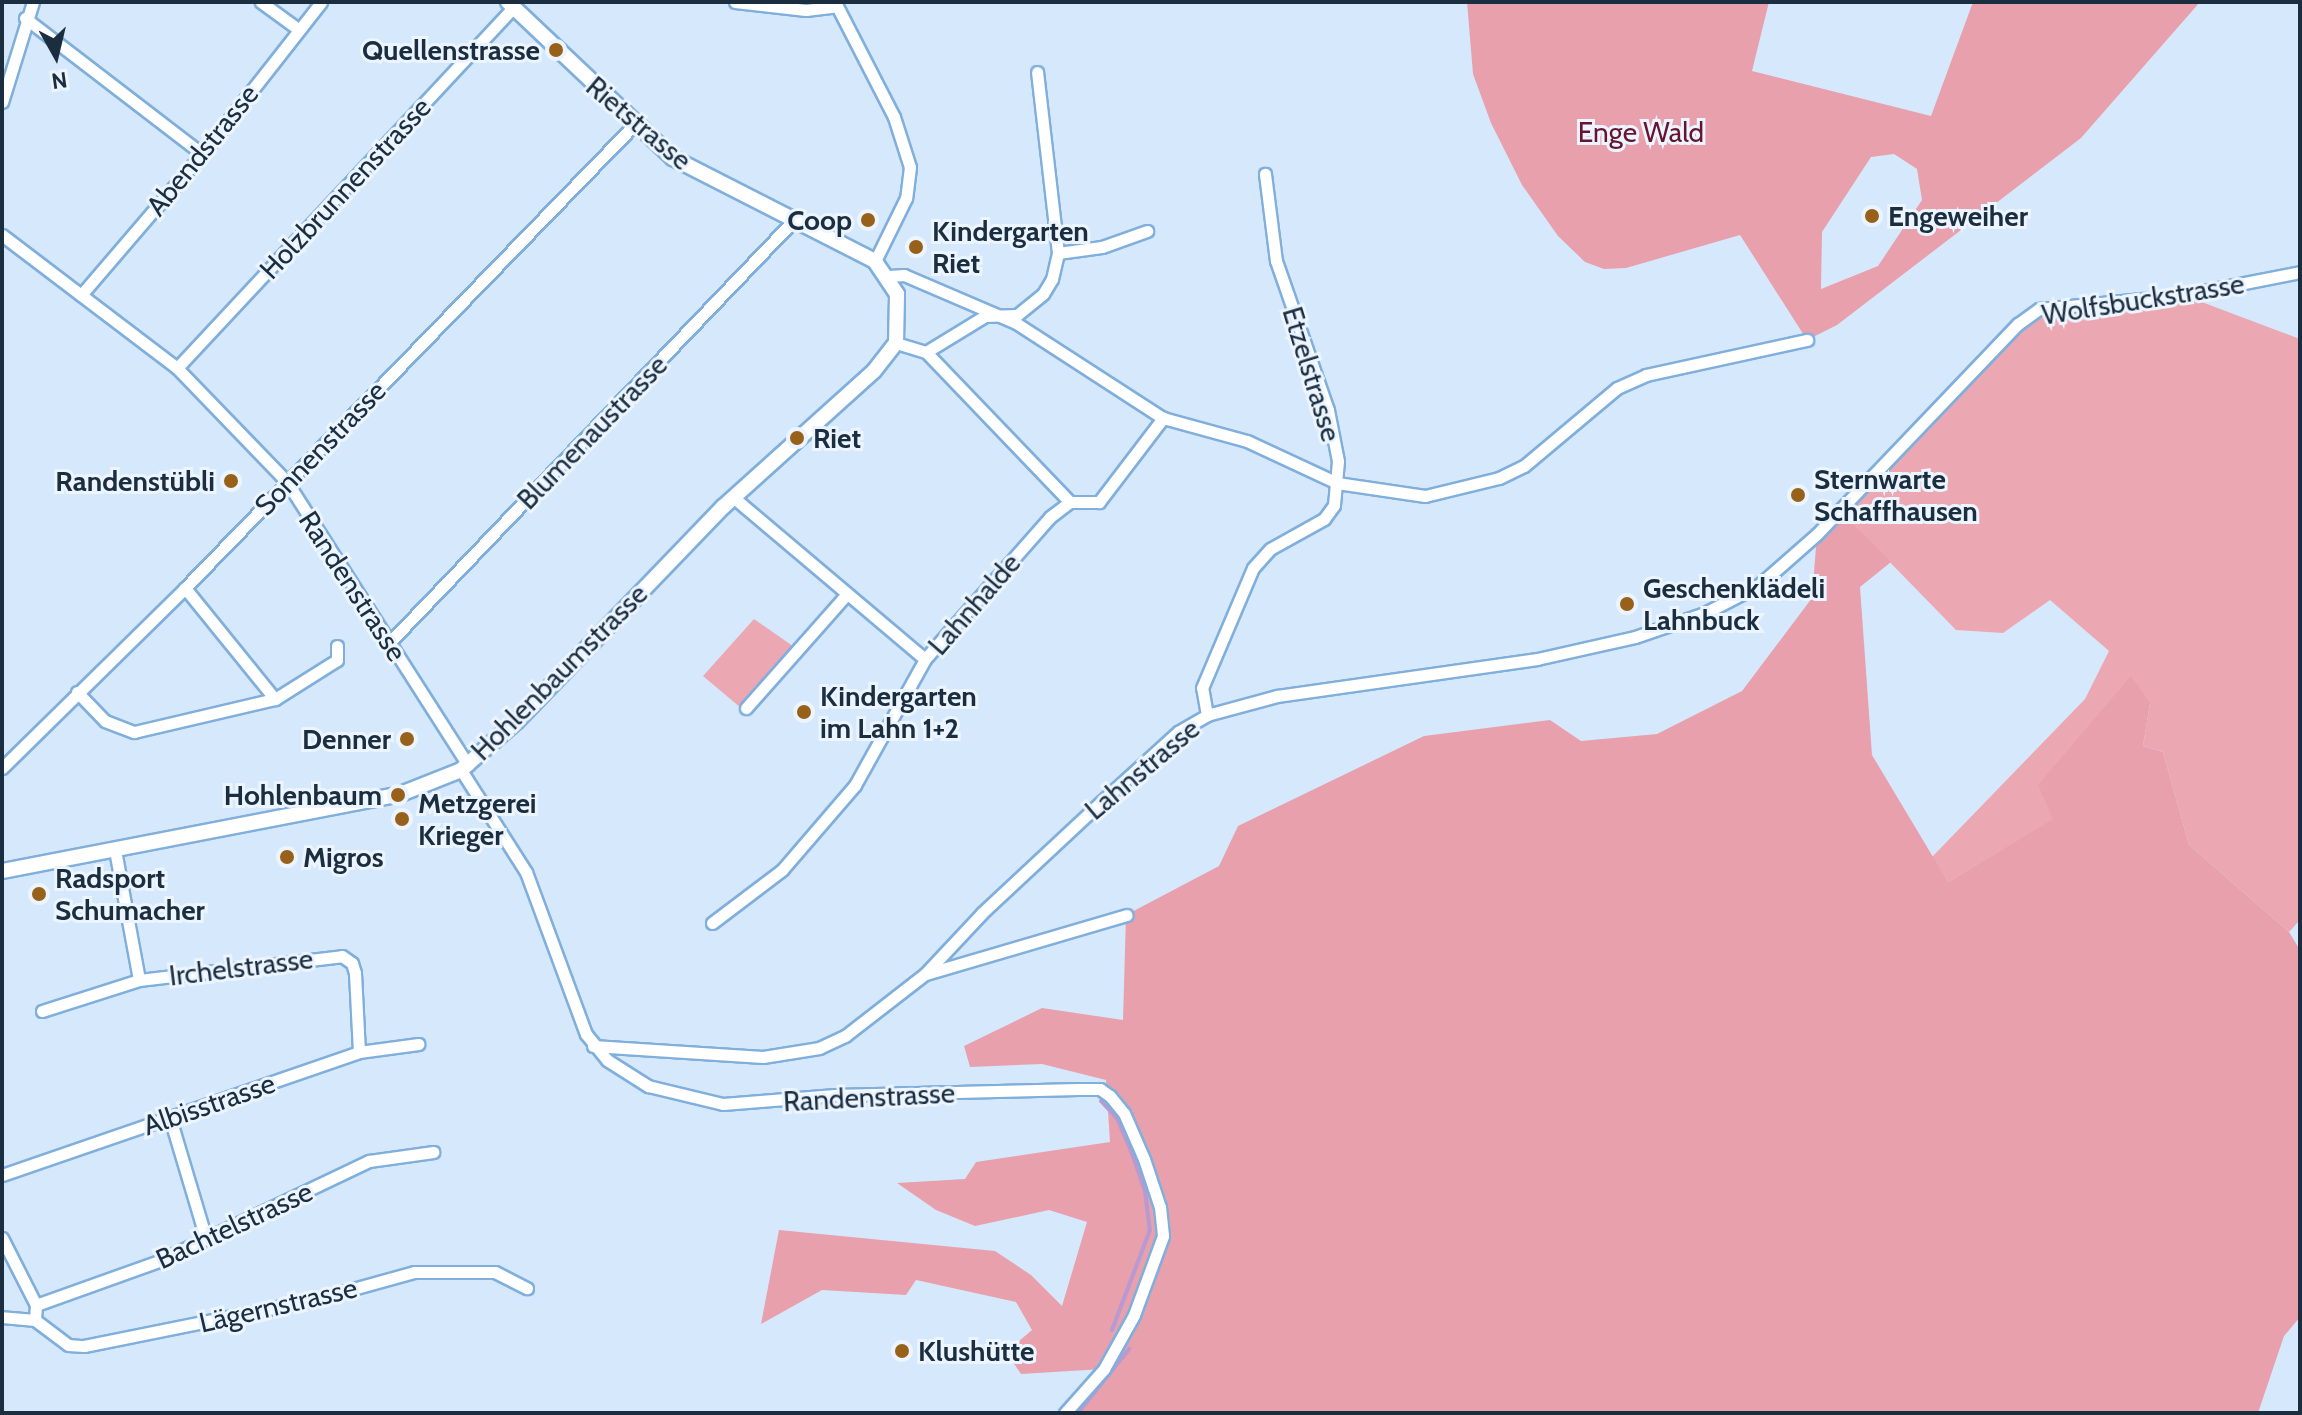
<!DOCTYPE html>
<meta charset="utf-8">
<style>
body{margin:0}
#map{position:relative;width:2302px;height:1415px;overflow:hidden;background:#d6e9fc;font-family:Cabin,sans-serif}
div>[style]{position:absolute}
.green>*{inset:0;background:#eba8b3}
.forest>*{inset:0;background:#e7a0ac}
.stream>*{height:4px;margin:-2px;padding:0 2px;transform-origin:2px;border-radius:2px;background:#b79ad2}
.roads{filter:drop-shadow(2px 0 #81afdc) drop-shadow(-2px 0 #81afdc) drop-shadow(0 2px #81afdc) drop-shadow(0 -2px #81afdc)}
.minor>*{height:11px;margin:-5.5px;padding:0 5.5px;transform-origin:5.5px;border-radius:5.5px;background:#fff}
.tertiary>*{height:14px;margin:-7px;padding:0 7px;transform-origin:7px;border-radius:7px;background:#fff}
.dots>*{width:22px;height:22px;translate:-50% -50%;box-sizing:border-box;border:4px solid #ecf5ff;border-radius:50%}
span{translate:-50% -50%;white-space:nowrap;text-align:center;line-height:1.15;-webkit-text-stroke:6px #ecf5ff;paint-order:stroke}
.poi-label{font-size:28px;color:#1b2e40;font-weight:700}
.right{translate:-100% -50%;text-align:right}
.left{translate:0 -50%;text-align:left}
.street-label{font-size:28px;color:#1b2e40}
.park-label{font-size:28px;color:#67152e}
.frame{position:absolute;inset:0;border:4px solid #1b2e40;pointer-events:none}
.north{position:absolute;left:16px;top:16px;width:80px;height:80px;-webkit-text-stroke:6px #ecf5ff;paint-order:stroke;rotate:172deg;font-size:22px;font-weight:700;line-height:32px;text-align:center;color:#1b2e40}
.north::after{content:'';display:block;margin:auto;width:28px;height:36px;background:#1b2e40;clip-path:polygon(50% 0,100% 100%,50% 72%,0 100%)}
</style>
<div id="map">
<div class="green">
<div style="clip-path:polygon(2183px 295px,2300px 339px,2300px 920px,2289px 932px,2189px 845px,2163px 752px,2143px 746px,2150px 703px,2054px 819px,1948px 882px,1932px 857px,2085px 699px,2109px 651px,2050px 600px,2003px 633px,1956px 630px,1838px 509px,2039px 309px)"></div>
<div style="clip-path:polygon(754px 619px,797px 649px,741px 708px,703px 676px)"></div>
</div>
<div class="forest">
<div style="clip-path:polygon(evenodd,1467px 2px,1769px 2px,1752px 71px,1931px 116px,1973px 2px,2200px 2px,2081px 138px,1837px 325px,1807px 340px,1740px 235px,1626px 268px,1604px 269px,1585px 262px,1558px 236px,1522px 185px,1491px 123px,1473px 74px,1467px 2px,1894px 154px,1917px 169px,1922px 200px,1878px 266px,1821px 289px,1822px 232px,1871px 157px,1894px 154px)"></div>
<div style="clip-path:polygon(1838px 509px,1891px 562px,1860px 587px,1872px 755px,1948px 882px,2053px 819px,2038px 785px,2131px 676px,2150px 703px,2143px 746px,2163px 752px,2189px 845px,2289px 932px,2300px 950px,2300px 1317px,2284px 1336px,2258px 1413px,1065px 1413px,1103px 1369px,1021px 1374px,1006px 1352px,1032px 1330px,1016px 1302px,916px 1280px,906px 1295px,822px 1290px,761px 1324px,779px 1230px,995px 1251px,1031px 1275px,1062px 1306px,1087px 1222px,1049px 1210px,975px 1226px,936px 1210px,897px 1183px,965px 1179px,976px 1162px,1110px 1142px,1106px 1080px,1042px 1064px,970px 1067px,964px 1046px,1042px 1008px,1123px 1020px,1126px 915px,1219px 866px,1238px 826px,1424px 736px,1550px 720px,1581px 741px,1657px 734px,1742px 691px,1812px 598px,1817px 534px)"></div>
</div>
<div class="stream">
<div style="left:2px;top:4px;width:2px;rotate:-63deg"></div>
<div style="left:1101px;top:1101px;width:23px;rotate:47deg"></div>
<div style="left:1117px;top:1118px;width:38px;rotate:67deg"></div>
<div style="left:1132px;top:1153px;width:40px;rotate:71.1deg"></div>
<div style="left:1145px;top:1191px;width:39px;rotate:83deg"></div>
<div style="left:1150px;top:1230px;width:107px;rotate:110.8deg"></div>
<div style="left:1078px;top:1413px;width:82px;rotate:-51.4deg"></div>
</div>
<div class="roads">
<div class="minor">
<div style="left:261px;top:2px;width:46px;rotate:36.1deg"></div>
<div style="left:735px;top:2px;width:71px;rotate:6.4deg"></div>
<div style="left:806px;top:10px;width:31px;rotate:-7deg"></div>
<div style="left:837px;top:6px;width:125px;rotate:62.8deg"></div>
<div style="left:894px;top:117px;width:52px;rotate:72.3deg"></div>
<div style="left:910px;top:167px;width:31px;rotate:97deg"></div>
<div style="left:906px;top:198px;width:70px;rotate:116.2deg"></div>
<div style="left:25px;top:18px;width:223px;rotate:37.5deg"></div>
<div style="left:2px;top:102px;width:105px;rotate:-72.8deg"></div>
<div style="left:2px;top:235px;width:220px;rotate:37.2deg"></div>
<div style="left:177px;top:368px;width:158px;rotate:46deg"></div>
<div style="left:287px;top:482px;width:336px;rotate:57.4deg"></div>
<div style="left:1058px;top:253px;width:44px;rotate:-7.8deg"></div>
<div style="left:1102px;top:247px;width:48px;rotate:-19.6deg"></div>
<div style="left:889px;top:276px;width:15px;rotate:-4deg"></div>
<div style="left:904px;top:275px;width:122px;rotate:23.2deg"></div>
<div style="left:1016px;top:323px;width:175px;rotate:32.9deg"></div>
<div style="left:1163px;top:418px;width:87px;rotate:15.3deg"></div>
<div style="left:1247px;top:441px;width:99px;rotate:25deg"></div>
<div style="left:1337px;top:483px;width:89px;rotate:8.4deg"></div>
<div style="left:1425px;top:496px;width:76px;rotate:-13.7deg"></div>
<div style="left:1499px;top:478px;width:28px;rotate:-26deg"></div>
<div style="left:1524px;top:466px;width:121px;rotate:-40deg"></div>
<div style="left:1617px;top:388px;width:32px;rotate:-24deg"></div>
<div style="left:1646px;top:375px;width:165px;rotate:-12.3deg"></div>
<div style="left:81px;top:295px;width:186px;rotate:-49.4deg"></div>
<div style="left:202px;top:154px;width:193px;rotate:-51.9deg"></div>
<div style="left:896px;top:343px;width:31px;rotate:17deg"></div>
<div style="left:926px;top:352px;width:208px;rotate:46.2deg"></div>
<div style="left:926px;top:352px;width:69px;rotate:-31.4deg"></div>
<div style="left:985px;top:316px;width:32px;rotate:-2deg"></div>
<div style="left:1017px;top:315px;width:33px;rotate:-39deg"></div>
<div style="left:1043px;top:294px;width:17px;rotate:-59deg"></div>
<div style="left:1052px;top:279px;width:27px;rotate:-77deg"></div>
<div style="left:1058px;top:253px;width:182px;rotate:-96.6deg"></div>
<div style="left:177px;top:368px;width:492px;rotate:-47deg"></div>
<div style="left:733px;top:497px;width:251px;rotate:40.2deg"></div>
<div style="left:185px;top:588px;width:143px;rotate:51deg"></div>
<div style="left:389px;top:643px;width:586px;rotate:-46.25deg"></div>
<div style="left:77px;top:692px;width:40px;rotate:46deg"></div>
<div style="left:105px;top:721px;width:31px;rotate:21deg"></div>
<div style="left:134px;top:732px;width:145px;rotate:-13.2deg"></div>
<div style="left:275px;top:699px;width:73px;rotate:-32.2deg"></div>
<div style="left:337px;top:660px;width:14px;rotate:-90deg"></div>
<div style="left:746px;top:708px;width:149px;rotate:-48.5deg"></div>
<div style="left:1207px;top:715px;width:27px;rotate:-100deg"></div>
<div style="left:1202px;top:688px;width:130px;rotate:-67deg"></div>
<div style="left:1253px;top:568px;width:25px;rotate:-48deg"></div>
<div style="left:1270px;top:549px;width:62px;rotate:-29.1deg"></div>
<div style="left:1324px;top:519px;width:17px;rotate:-54deg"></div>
<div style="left:1334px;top:505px;width:44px;rotate:-84.8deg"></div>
<div style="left:1338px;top:461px;width:52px;rotate:-101.1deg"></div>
<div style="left:1328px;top:410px;width:158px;rotate:-109.2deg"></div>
<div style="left:1276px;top:261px;width:88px;rotate:-97.2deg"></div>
<div style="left:2px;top:768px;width:257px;rotate:-44.5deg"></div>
<div style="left:185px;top:588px;width:645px;rotate:-45.88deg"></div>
<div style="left:461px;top:770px;width:121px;rotate:57.5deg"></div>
<div style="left:526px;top:872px;width:173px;rotate:69.7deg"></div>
<div style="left:586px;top:1034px;width:33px;rotate:51deg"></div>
<div style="left:607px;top:1060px;width:49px;rotate:32.4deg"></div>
<div style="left:648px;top:1086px;width:77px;rotate:13.5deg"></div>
<div style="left:723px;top:1104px;width:112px;rotate:-4.6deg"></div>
<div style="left:835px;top:1095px;width:243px;rotate:-1.4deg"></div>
<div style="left:1078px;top:1089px;width:22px"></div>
<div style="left:1100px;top:1089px;width:12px;rotate:35deg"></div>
<div style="left:1110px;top:1096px;width:22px;rotate:51deg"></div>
<div style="left:1124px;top:1113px;width:50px;rotate:66.5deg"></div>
<div style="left:1144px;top:1159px;width:51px;rotate:71.6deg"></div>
<div style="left:1160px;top:1207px;width:29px;rotate:84deg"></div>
<div style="left:1163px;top:1236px;width:84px;rotate:110.2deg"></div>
<div style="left:1134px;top:1315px;width:62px;rotate:119.1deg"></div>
<div style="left:1104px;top:1369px;width:59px;rotate:131.6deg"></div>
<div style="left:115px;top:850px;width:132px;rotate:79.5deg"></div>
<div style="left:712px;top:923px;width:88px;rotate:-37.1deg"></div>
<div style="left:782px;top:870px;width:112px;rotate:-49.3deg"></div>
<div style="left:855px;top:785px;width:144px;rotate:-60.9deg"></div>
<div style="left:925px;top:659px;width:189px;rotate:-48.6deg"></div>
<div style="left:1050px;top:517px;width:25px;rotate:-37deg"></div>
<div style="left:1070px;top:502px;width:29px"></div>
<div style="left:1099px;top:502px;width:106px;rotate:-52.7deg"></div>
<div style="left:926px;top:974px;width:209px;rotate:-16.4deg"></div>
<div style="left:42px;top:1011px;width:102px;rotate:-17.7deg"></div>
<div style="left:139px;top:980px;width:204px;rotate:-6.7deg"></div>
<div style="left:342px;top:956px;width:12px;rotate:35deg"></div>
<div style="left:352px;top:963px;width:10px;rotate:73deg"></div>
<div style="left:355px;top:973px;width:79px;rotate:87.1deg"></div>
<div style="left:593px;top:1046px;width:170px;rotate:3.7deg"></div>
<div style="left:763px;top:1057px;width:57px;rotate:-9.1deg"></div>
<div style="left:819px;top:1048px;width:29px;rotate:-25deg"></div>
<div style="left:845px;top:1036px;width:101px;rotate:-37.8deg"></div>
<div style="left:925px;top:974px;width:83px;rotate:-46.9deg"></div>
<div style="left:982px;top:913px;width:163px;rotate:-43deg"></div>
<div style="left:1101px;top:802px;width:104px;rotate:-42.3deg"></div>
<div style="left:1178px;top:732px;width:34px;rotate:-30deg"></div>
<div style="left:1207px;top:715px;width:73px;rotate:-15.2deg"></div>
<div style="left:1277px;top:696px;width:263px;rotate:-8.1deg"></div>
<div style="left:1537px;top:659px;width:100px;rotate:-12.7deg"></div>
<div style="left:1635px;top:637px;width:74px;rotate:-18.9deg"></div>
<div style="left:1705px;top:613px;width:61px;rotate:-27.4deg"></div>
<div style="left:1759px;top:585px;width:77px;rotate:-41.3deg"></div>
<div style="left:1817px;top:534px;width:291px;rotate:-46.3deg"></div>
<div style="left:2018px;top:324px;width:26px;rotate:-36deg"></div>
<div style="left:2039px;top:309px;width:145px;rotate:-5.6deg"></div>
<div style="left:2183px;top:295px;width:119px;rotate:-11.1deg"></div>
<div style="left:170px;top:1118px;width:126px;rotate:73.4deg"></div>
<div style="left:2px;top:1175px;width:378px;rotate:-19deg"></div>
<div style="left:359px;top:1052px;width:60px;rotate:-7.7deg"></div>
<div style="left:2px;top:1238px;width:75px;rotate:63.1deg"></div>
<div style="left:36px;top:1305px;width:15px;rotate:94deg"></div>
<div style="left:35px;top:1320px;width:33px;rotate:-175deg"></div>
<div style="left:36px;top:1305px;width:131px;rotate:-19.7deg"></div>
<div style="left:159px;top:1261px;width:233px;rotate:-25.5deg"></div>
<div style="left:369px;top:1161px;width:65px;rotate:-8deg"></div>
<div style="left:35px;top:1320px;width:41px;rotate:37.1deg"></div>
<div style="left:68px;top:1345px;width:16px;rotate:4deg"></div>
<div style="left:84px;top:1346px;width:234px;rotate:-11.4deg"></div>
<div style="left:313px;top:1300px;width:105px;rotate:-15.5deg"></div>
<div style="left:414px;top:1272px;width:81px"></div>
<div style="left:495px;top:1272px;width:36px;rotate:27deg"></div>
</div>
<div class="tertiary">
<div style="left:2px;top:871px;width:403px;rotate:-10.9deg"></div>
<div style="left:398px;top:795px;width:68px;rotate:-21.6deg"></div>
<div style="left:461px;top:770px;width:74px;rotate:-41.2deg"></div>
<div style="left:517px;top:721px;width:297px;rotate:-46.1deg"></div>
<div style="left:723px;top:507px;width:203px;rotate:-42deg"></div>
<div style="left:874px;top:371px;width:36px;rotate:-52deg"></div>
<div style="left:896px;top:343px;width:49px;rotate:-88.8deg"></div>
<div style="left:897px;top:294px;width:40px;rotate:-124deg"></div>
<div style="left:875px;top:261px;width:227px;rotate:-153deg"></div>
<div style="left:673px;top:158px;width:227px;rotate:-136.6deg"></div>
</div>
</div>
<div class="dots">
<div style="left:556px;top:50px;background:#97611a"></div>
<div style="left:1872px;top:216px;background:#97611a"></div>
<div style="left:868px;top:220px;background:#97611a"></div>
<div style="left:916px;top:247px;background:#97611a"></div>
<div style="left:797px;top:438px;background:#97611a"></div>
<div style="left:231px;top:481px;background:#97611a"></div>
<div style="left:1798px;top:495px;background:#97611a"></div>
<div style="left:1627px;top:604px;background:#97611a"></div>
<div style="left:804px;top:712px;background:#97611a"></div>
<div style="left:407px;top:739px;background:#97611a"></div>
<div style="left:398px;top:795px;background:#97611a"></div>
<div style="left:402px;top:819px;background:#97611a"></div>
<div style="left:287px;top:857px;background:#97611a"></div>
<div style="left:39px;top:894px;background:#97611a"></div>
<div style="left:902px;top:1351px;background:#97611a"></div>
</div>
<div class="poi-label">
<span class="right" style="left:540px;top:50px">Quellenstrasse</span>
<span class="left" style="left:1888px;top:216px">Engeweiher</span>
<span class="right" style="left:852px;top:220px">Coop</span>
<span class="left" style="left:932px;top:247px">Kindergarten<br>Riet</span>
<span class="left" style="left:813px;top:438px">Riet</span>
<span class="left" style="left:1814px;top:495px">Sternwarte<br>Schaffhausen</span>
<span class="right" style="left:215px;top:481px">Randenstübli</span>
<span class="left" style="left:1643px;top:604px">Geschenklädeli<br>Lahnbuck</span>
<span class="left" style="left:820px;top:712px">Kindergarten<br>im Lahn 1+2</span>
<span class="right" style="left:391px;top:739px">Denner</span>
<span class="right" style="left:382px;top:795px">Hohlenbaum</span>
<span class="left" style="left:418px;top:819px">Metzgerei<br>Krieger</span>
<span class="left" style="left:303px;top:857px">Migros</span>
<span class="left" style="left:55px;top:894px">Radsport<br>Schumacher</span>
<span class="left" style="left:918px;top:1351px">Klushütte</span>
</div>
<div class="street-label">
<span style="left:639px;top:123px;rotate:40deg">Rietstrasse</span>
<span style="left:202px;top:150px;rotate:-51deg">Abendstrasse</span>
<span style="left:345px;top:188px;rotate:-47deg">Holzbrunnenstrasse</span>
<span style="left:2143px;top:299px;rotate:-9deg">Wolfsbuckstrasse</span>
<span style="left:1312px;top:374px;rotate:73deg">Etzelstrasse</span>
<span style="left:592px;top:432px;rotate:-46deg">Blumenaustrasse</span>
<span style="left:320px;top:448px;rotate:-46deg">Sonnenstrasse</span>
<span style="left:353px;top:586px;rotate:57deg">Randenstrasse</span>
<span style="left:974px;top:604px;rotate:-49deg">Lahnhalde</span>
<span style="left:559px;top:672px;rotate:-45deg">Hohlenbaumstrasse</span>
<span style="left:1142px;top:769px;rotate:-40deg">Lahnstrasse</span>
<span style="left:241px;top:967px;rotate:-7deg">Irchelstrasse</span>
<span style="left:869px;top:1097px;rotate:-3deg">Randenstrasse</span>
<span style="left:209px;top:1104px;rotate:-19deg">Albisstrasse</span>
<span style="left:234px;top:1225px;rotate:-25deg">Bachtelstrasse</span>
<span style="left:278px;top:1305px;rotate:-13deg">Lägernstrasse</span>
</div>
<div class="park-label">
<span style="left:1641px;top:132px">Enge Wald</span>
</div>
<div class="frame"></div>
<div class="north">N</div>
</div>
